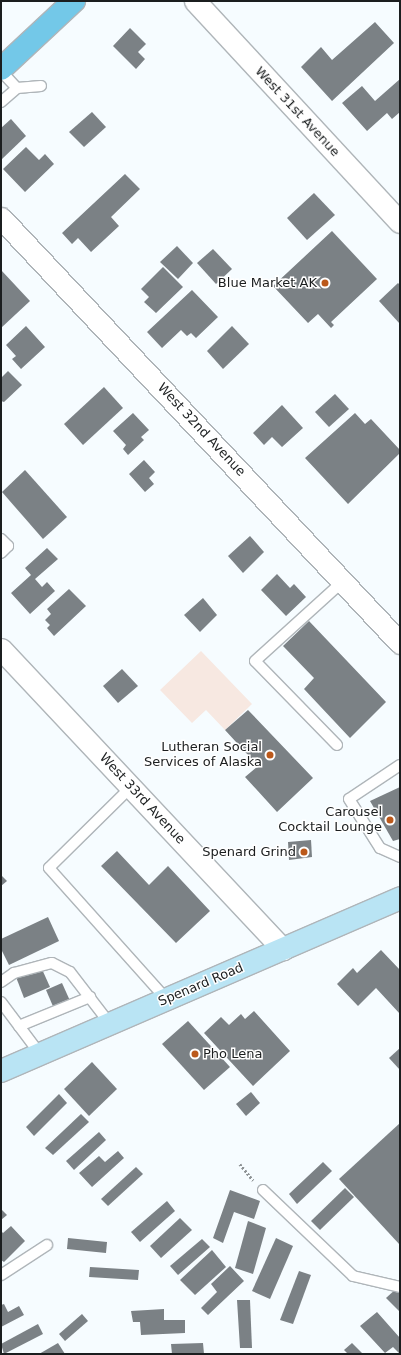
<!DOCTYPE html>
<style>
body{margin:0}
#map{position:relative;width:401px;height:1355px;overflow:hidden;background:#f6fcff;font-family:"DejaVu Sans",sans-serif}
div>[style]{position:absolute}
.green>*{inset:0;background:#f7e8e1}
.building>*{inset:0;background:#7b8185}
.path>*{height:2.5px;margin-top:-1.25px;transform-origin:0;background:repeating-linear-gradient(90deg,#8e9395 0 2px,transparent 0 4px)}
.roads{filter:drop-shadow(1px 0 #afb5b9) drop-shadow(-1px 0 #afb5b9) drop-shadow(0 1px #afb5b9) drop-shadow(0 -1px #afb5b9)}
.lane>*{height:10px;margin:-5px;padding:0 5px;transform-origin:5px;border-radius:5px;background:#fff}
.street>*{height:21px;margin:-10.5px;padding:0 10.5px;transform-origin:10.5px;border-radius:10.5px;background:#fff}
.secondary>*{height:22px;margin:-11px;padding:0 11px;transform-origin:11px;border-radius:11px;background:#b9e4f4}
.primary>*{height:22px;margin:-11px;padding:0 11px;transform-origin:11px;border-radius:11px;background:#73c8e8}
.dots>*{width:11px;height:11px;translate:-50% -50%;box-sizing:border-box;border:2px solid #fff;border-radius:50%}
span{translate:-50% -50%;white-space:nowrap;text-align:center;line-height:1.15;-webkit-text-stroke:3px #fff;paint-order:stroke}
.street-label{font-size:13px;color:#1b1e1f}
.poi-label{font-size:13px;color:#1b1e1f}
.right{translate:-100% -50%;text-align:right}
.left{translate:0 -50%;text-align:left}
.frame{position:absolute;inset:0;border:2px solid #1b1e1f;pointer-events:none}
</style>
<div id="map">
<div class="green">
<div style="clip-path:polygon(201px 651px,252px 704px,225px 730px,206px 710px,192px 723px,160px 690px)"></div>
</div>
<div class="building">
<div style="clip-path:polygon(375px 22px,394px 43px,332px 101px,301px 67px,321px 47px,332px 60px)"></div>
<div style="clip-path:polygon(130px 28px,146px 44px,138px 52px,145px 59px,136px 69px,113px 46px)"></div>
<div style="clip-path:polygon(400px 79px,400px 112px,392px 119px,387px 113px,367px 131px,342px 103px,362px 86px,375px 101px)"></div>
<div style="clip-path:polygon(92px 112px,106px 127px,84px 147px,69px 132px)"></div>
<div style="clip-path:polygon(11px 119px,26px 136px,1px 160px,1px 128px)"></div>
<div style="clip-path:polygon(26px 147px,39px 160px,45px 154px,54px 164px,25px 192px,3px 169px)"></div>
<div style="clip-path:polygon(125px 174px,140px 189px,111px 217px,119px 226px,91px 252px,78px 238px,72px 244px,62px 233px)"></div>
<div style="clip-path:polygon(314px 193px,335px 215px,307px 240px,287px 218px)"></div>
<div style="clip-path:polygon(332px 231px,377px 279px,331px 322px,334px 325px,331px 328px,318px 314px,308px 323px,273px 286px)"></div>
<div style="clip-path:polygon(177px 246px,193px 263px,178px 279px,160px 262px)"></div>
<div style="clip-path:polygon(213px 249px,232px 269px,216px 284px,197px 263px)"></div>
<div style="clip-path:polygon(163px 267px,183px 287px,156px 313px,144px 302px,149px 297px,141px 289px)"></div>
<div style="clip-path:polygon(1px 270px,30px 301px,1px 328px)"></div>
<div style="clip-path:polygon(398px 283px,400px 285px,400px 324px,379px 301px)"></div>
<div style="clip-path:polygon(192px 290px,218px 317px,196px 338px,191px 333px,187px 336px,181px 330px,162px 348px,147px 332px)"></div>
<div style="clip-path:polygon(26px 326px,45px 347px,21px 369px,12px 359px,16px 356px,6px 345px)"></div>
<div style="clip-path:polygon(232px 326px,249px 344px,223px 369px,207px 351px)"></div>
<div style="clip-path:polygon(8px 371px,22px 385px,4px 402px,1px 401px,1px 378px)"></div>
<div style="clip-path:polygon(104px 387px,123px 408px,83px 445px,64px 424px)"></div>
<div style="clip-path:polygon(335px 394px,349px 409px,329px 427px,315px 412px)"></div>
<div style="clip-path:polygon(282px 405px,303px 428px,282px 447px,272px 437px,264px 445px,253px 433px)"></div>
<div style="clip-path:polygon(133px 413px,149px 430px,141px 437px,144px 440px,128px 455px,123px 449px,126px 445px,113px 431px)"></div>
<div style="clip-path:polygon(355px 413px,365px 424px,371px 419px,400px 450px,400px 453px,348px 504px,305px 458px)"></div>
<div style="clip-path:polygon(144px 460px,155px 472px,149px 478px,154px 484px,145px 492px,129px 474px)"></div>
<div style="clip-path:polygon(25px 470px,67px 517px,43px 539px,2px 492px)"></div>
<div style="clip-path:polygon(250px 536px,264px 552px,243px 573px,228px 556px)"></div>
<div style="clip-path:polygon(47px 548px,58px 559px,35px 579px,42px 587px,47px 582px,55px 591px,30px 614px,11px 593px,31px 575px,25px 568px)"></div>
<div style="clip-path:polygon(277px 574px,290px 588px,294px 584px,306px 597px,286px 616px,261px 590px)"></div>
<div style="clip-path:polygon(69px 589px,86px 606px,54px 636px,47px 628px,50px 625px,45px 620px,51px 614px,47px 609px)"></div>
<div style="clip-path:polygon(203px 598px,217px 615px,200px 632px,184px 615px)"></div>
<div style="clip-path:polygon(309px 621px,386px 702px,350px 738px,304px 689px,314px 678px,283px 646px)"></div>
<div style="clip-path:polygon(122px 669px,138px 686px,118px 703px,103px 686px)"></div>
<div style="clip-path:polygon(248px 710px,313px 778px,277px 812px,245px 777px,258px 766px,225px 730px)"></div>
<div style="clip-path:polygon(400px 787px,400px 839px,393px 841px,370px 801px)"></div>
<div style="clip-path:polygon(311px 840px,312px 857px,289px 860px,288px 842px)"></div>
<div style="clip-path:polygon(117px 851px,149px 885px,168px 866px,210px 911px,176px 943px,101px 866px)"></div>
<div style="clip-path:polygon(1px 875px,7px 881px,1px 886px)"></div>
<div style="clip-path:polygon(48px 917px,59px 941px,9px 965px,1px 949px,1px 939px)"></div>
<div style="clip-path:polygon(381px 950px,400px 970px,400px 1014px,376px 988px,358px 1006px,337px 984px,353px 968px,357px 973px)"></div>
<div style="clip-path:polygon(41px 967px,50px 987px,24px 998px,16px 977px)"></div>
<div style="clip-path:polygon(62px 983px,71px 1003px,55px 1011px,46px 990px)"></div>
<div style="clip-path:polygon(254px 1011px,290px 1051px,253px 1086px,204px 1033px,221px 1017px,229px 1025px,241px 1014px,245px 1019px)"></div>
<div style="clip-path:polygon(188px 1021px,230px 1067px,204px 1090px,162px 1044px)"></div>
<div style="clip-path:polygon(400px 1048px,400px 1070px,389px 1058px)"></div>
<div style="clip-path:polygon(92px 1062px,117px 1089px,89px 1116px,64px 1089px)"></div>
<div style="clip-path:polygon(251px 1092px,260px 1103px,246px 1116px,236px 1104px)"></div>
<div style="clip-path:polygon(59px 1094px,67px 1103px,34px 1136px,26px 1127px)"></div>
<div style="clip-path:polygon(81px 1114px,89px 1122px,53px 1155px,45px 1148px)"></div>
<div style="clip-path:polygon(400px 1123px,400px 1245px,339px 1179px)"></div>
<div style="clip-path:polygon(99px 1132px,106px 1140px,74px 1170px,66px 1161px)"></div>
<div style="clip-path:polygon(118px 1151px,124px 1158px,92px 1187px,79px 1173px,99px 1156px,105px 1162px)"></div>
<div style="clip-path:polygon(323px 1162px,332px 1171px,297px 1204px,289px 1194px)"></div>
<div style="clip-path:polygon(136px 1167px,143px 1174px,108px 1206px,101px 1199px)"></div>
<div style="clip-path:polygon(345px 1188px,354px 1197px,320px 1230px,311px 1221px)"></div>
<div style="clip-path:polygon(230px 1190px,260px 1201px,254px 1219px,234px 1212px,223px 1243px,213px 1238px)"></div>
<div style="clip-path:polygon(167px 1201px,175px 1211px,140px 1242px,131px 1232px)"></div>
<div style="clip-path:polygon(1px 1209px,7px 1215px,1px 1220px)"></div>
<div style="clip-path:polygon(180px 1218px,192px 1230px,161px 1258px,150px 1246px)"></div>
<div style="clip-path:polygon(248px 1221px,266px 1228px,253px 1274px,235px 1268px)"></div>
<div style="clip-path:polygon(11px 1226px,25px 1241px,4px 1262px,1px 1260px,1px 1231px,3px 1233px)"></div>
<div style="clip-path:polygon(68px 1238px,107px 1242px,106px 1253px,67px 1249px)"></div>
<div style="clip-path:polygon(276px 1238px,293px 1246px,270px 1299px,252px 1291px)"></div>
<div style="clip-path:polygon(202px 1239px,210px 1247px,178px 1275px,170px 1266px)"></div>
<div style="clip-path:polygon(212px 1250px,226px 1267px,195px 1295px,180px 1280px)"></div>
<div style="clip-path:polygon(230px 1266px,244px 1281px,208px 1315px,201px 1308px,217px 1292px,211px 1284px)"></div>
<div style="clip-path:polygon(90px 1267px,139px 1270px,138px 1280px,89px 1277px)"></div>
<div style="clip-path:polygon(299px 1271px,311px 1275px,293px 1324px,280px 1320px)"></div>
<div style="clip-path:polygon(397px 1288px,400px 1291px,400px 1312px,386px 1298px)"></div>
<div style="clip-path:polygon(237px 1300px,250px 1300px,252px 1348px,240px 1348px)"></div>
<div style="clip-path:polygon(4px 1304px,8px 1312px,19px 1306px,24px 1315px,1px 1327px,1px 1305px)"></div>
<div style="clip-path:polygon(164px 1309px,164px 1320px,185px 1320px,185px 1333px,141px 1335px,140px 1322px,133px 1322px,131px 1311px)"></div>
<div style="clip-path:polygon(377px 1312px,400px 1338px,400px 1354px,393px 1347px,385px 1353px,360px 1326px)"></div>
<div style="clip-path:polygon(82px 1314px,88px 1321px,65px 1341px,59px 1334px)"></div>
<div style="clip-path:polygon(38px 1324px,43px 1334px,4px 1354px,1px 1344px)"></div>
<div style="clip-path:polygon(58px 1343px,65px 1354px,39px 1354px)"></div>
<div style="clip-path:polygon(203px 1343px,204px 1354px,172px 1354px,171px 1344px)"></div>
<div style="clip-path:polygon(352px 1343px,363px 1354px,348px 1354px,344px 1350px)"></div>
</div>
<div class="path">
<div style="left:240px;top:1164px;width:21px;rotate:51deg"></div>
</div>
<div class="roads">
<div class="lane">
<div style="left:1px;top:71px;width:23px;rotate:47deg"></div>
<div style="left:1px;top:102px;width:21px;rotate:-41deg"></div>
<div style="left:17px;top:88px;width:24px;rotate:-5deg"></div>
<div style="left:1px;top:539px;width:10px;rotate:45deg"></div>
<div style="left:8px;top:546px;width:10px;rotate:135deg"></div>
<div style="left:337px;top:745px;width:117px;rotate:-134.3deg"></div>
<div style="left:255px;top:661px;width:118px;rotate:-42.2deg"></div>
<div style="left:400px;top:765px;width:61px;rotate:146.3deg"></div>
<div style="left:349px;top:799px;width:58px;rotate:57.7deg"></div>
<div style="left:380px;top:848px;width:22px;rotate:24deg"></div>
<div style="left:131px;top:787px;width:115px;rotate:135.4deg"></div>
<div style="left:49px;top:868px;width:176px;rotate:48.2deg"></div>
<div style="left:1px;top:982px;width:16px;rotate:-35deg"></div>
<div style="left:14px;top:973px;width:39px;rotate:-15deg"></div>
<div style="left:52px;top:963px;width:20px;rotate:27deg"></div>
<div style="left:70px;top:972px;width:66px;rotate:52.4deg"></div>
<div style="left:1px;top:1002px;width:65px;rotate:53.1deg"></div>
<div style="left:19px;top:1026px;width:77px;rotate:-22.2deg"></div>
<div style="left:263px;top:1190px;width:124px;rotate:43.7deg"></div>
<div style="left:353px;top:1276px;width:48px;rotate:13.2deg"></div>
<div style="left:1px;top:1275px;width:55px;rotate:-33.1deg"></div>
</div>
<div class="street">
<div style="left:195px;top:1px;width:301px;rotate:47.2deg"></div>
<div style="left:1px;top:218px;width:583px;rotate:46.81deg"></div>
<div style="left:1px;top:649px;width:412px;rotate:46.8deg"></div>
</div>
<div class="secondary">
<div style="left:1px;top:1071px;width:435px;rotate:-23.4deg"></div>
</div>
<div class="primary">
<div style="left:1px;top:69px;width:100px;rotate:-43deg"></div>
</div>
</div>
<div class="dots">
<div style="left:325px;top:283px;background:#bb591b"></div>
<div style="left:270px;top:755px;background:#bb591b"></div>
<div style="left:390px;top:820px;background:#bb591b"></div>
<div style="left:304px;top:852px;background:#bb591b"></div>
<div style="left:195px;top:1054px;background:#bb591b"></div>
</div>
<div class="street-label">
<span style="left:297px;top:112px;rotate:47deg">West 31st Avenue</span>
<span style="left:201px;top:430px;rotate:47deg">West 32nd Avenue</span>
<span style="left:142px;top:799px;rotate:47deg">West 33rd Avenue</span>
<span style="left:201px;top:985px;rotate:-23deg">Spenard Road</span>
</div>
<div class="poi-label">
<span class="right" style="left:317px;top:283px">Blue Market AK</span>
<span class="right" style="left:262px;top:755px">Lutheran Social<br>Services of Alaska</span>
<span class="right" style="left:382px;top:820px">Carousel<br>Cocktail Lounge</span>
<span class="right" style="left:296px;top:852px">Spenard Grind</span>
<span class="left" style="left:203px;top:1054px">Pho Lena</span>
</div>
<div class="frame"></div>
</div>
